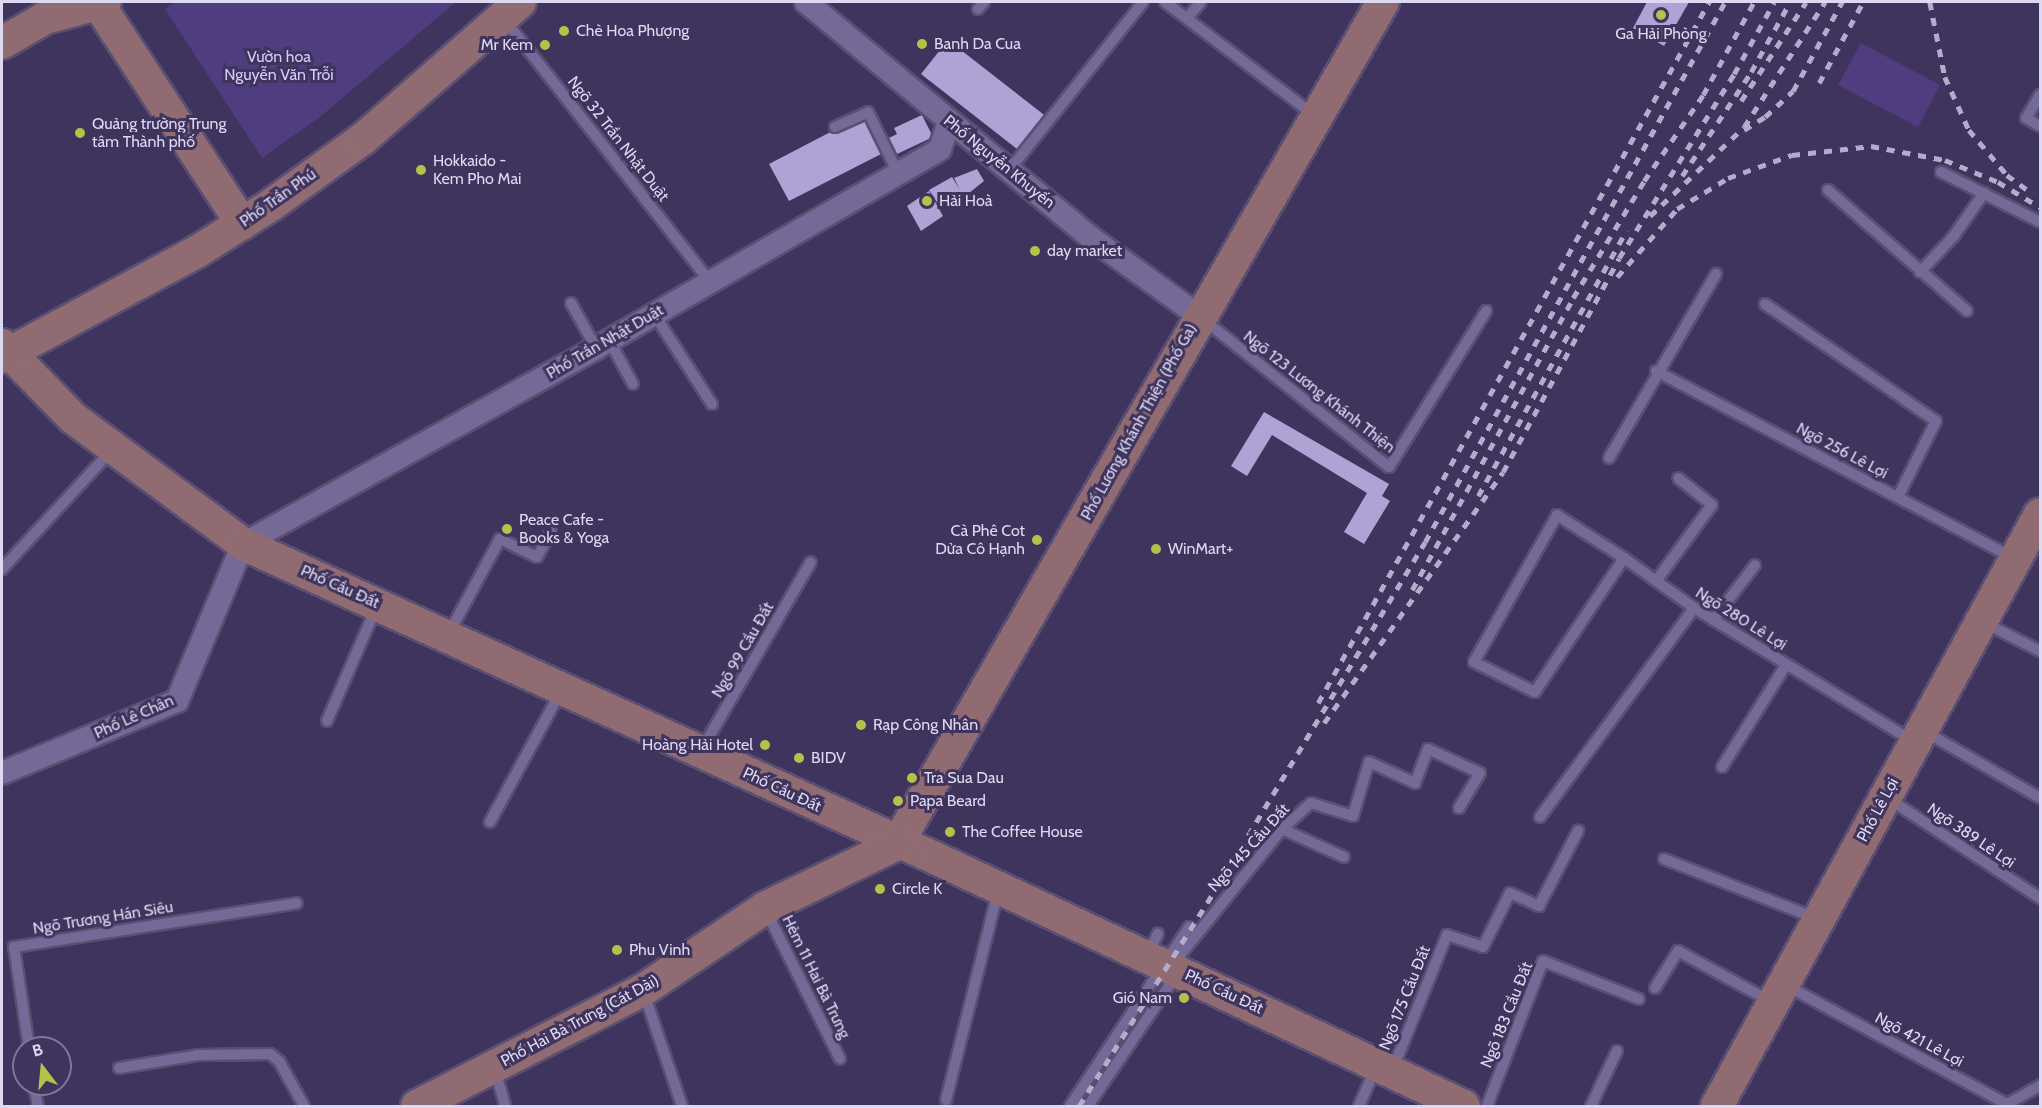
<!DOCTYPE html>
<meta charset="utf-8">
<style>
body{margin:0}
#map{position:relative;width:2042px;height:1108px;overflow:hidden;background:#3f345d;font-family:Cabin,sans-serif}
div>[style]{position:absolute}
.green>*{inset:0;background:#503d7f}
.building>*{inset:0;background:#aea3d4}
.roads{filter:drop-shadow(2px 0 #5a4f73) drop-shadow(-2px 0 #5a4f73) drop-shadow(0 2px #5a4f73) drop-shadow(0 -2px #5a4f73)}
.service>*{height:10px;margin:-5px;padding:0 5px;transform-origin:5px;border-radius:5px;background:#746997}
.minor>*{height:22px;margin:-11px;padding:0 11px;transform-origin:11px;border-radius:11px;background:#746997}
.secondary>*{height:32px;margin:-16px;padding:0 16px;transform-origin:16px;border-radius:16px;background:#906b72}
.rail>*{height:4.5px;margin-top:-2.25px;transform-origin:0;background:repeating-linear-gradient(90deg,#b3adcb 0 8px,transparent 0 16px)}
.dots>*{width:16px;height:16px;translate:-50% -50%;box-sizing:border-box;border:3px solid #3f345d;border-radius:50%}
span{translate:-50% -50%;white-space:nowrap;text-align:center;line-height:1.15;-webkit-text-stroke:6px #3f345d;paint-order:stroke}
.poi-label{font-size:16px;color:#ded9f3}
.left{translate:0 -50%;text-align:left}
.right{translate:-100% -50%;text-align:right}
.park-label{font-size:16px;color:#d5cafd}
.street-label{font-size:16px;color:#ded9f3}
.frame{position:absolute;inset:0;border:3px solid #ded9f3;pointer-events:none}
.north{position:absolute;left:12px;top:1036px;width:60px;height:60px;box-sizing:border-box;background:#3f345d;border:2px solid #7f7699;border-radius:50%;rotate:344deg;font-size:16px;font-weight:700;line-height:24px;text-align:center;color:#ded9f3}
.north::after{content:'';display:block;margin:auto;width:21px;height:27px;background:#b6c149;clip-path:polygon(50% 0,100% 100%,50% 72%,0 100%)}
</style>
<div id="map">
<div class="green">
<div style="clip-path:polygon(175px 2px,456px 2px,321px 116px,262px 158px,165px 9px)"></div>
<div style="clip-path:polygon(1861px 43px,1940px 85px,1918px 127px,1838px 85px)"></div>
</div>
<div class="building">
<div style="clip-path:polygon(1647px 2px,1689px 2px,1664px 46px,1633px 28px)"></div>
<div style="clip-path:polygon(948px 40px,1048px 118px,1021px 152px,921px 74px)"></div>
<div style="clip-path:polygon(867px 113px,887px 151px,789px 201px,769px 164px)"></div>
<div style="clip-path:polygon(922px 115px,933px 137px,897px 154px,889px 138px,897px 134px,894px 128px)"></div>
<div style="clip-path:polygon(977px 169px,984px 181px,958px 202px,940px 207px,929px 190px,952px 177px,960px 190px,954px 178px)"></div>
<div style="clip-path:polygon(929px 191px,943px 216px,921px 231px,907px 206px)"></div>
<div style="clip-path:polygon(1264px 412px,1389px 484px,1382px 496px,1390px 501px,1364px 544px,1344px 532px,1367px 493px,1272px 435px,1247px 476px,1231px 466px)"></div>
</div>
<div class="roads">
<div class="service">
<div style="left:1165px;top:2px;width:187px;rotate:37.2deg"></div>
<div style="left:978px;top:9px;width:9px;rotate:-49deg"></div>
<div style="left:1187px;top:18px;width:21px;rotate:-49deg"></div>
<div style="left:504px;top:19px;width:332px;rotate:51.9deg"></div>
<div style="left:2040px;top:95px;width:27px;rotate:121deg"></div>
<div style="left:2026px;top:118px;width:16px;rotate:30deg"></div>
<div style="left:835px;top:127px;width:36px;rotate:-24deg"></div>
<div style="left:868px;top:112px;width:66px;rotate:63.8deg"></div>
<div style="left:1011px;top:168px;width:212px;rotate:-51.5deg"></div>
<div style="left:1941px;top:172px;width:111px;rotate:26.8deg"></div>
<div style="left:1828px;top:190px;width:184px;rotate:41deg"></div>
<div style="left:1920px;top:272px;width:48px;rotate:-46.7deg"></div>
<div style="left:1953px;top:237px;width:54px;rotate:-54.8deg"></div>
<div style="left:571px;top:303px;width:51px;rotate:60.9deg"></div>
<div style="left:1765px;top:304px;width:207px;rotate:34.4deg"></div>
<div style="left:1936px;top:421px;width:85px;rotate:116.6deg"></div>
<div style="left:654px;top:314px;width:107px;rotate:57.2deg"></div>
<div style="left:1204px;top:320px;width:236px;rotate:38.5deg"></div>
<div style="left:1389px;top:467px;width:184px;rotate:-58.1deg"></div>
<div style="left:609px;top:340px;width:50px;rotate:61.4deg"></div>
<div style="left:1656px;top:371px;width:402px;rotate:27.6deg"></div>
<div style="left:1609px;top:458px;width:213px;rotate:-59.8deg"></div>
<div style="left:1624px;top:558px;width:161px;rotate:123.6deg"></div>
<div style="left:1535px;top:692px;width:68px;rotate:-153.8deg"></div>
<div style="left:1474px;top:662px;width:169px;rotate:-60.5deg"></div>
<div style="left:1557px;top:515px;width:80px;rotate:32.7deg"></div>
<div style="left:1624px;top:558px;width:86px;rotate:35.5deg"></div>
<div style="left:1694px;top:608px;width:258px;rotate:31.3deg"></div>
<div style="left:2px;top:569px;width:162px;rotate:-47.3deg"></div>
<div style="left:1656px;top:581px;width:94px;rotate:-53.6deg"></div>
<div style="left:1712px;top:505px;width:43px;rotate:-141.5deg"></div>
<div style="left:1713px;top:620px;width:69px;rotate:-52.6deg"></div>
<div style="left:1983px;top:622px;width:64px;rotate:27deg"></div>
<div style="left:448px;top:635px;width:109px;rotate:-61.6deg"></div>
<div style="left:500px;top:539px;width:41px;rotate:25.9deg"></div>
<div style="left:537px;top:557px;width:29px;rotate:-61deg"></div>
<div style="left:327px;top:721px;width:125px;rotate:-66.5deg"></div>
<div style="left:1924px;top:731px;width:134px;rotate:30deg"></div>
<div style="left:702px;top:749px;width:216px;rotate:-59.8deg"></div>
<div style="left:1722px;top:767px;width:120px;rotate:-57.9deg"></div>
<div style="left:1889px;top:799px;width:181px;rotate:33.3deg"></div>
<div style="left:1540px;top:817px;width:260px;rotate:-53.6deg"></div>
<div style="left:490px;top:822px;width:149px;rotate:-61.5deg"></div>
<div style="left:1282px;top:829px;width:68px;rotate:24.3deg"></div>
<div style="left:1664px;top:859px;width:165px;rotate:21.3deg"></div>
<div style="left:766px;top:911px;width:165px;rotate:63.4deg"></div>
<div style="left:1147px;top:956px;width:25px;rotate:-64deg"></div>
<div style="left:1785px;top:985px;width:252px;rotate:28.2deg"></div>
<div style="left:2007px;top:1104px;width:38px;rotate:-29deg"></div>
<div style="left:1655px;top:988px;width:44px;rotate:-58.1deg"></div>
<div style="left:1678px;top:951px;width:105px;rotate:28.5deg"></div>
<div style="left:644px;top:993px;width:119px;rotate:71.4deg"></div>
<div style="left:29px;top:1048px;width:102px;rotate:-98.4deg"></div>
<div style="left:14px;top:947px;width:286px;rotate:-8.8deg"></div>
<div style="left:119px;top:1068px;width:80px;rotate:-9.3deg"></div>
<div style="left:198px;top:1055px;width:72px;rotate:-0.8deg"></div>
<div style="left:270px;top:1054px;width:11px;rotate:38deg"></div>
<div style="left:279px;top:1061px;width:51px;rotate:60.9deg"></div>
<div style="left:495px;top:1070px;width:37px;rotate:74deg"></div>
<div style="left:1392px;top:1071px;width:147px;rotate:-68deg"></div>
<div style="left:1447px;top:935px;width:38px;rotate:18deg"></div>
<div style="left:1483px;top:947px;width:60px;rotate:-63.4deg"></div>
<div style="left:1510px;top:893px;width:32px;rotate:24deg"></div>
<div style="left:1539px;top:906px;width:85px;rotate:-62.5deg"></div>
<div style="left:34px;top:1084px;width:22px;rotate:80deg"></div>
<div style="left:946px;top:1100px;width:215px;rotate:-76deg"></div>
<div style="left:1070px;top:1106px;width:215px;rotate:-56.4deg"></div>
<div style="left:1088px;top:1106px;width:163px;rotate:-56deg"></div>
<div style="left:1179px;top:971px;width:12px;rotate:-99deg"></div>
<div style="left:1177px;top:959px;width:167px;rotate:-51.1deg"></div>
<div style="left:1282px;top:829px;width:39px;rotate:-42deg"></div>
<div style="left:1311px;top:803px;width:44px;rotate:17.2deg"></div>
<div style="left:1353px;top:816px;width:56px;rotate:-73.5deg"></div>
<div style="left:1369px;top:762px;width:51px;rotate:24.5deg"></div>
<div style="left:1415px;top:783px;width:36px;rotate:-69deg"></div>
<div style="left:1428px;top:749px;width:57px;rotate:24.8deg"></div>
<div style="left:1480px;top:773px;width:41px;rotate:121deg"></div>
<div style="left:1359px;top:1106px;width:43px;rotate:-66.4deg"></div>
<div style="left:1487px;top:1106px;width:155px;rotate:-68.9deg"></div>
<div style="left:1543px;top:961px;width:103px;rotate:21.6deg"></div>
<div style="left:1591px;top:1106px;width:61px;rotate:-64.7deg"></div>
</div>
<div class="minor">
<div style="left:806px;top:2px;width:369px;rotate:39.6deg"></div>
<div style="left:1090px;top:237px;width:135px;rotate:35.9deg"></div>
<div style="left:2px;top:773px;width:189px;rotate:-22.4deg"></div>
<div style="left:177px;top:701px;width:170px;rotate:-67.2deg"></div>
<div style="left:243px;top:544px;width:404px;rotate:-29deg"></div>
<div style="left:596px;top:348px;width:397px;rotate:-30deg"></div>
<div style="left:940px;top:149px;width:28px;rotate:-72deg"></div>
</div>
<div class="secondary">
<div style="left:97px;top:2px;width:265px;rotate:56.8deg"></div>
<div style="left:2px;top:43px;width:50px;rotate:-30.2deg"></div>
<div style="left:45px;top:18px;width:62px;rotate:-14.9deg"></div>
<div style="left:2px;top:345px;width:102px;rotate:45.8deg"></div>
<div style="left:73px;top:418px;width:212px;rotate:36.5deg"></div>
<div style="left:243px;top:544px;width:760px;rotate:24.41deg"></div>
<div style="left:935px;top:858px;width:584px;rotate:25.12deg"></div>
<div style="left:2px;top:357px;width:223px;rotate:-28.4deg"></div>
<div style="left:198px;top:251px;width:86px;rotate:-32.2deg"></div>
<div style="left:271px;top:205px;width:115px;rotate:-35.8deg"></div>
<div style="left:364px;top:138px;width:207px;rotate:-41.1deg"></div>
<div style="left:897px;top:844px;width:972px;rotate:-60.01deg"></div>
<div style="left:417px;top:1106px;width:254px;rotate:-27.2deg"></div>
<div style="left:643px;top:990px;width:147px;rotate:-33.9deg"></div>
<div style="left:765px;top:908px;width:147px;rotate:-25.9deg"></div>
<div style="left:1717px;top:1106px;width:674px;rotate:-61.38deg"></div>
</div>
</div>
<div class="rail">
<div style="left:1930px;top:2px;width:76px;rotate:78.7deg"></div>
<div style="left:1945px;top:77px;width:58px;rotate:65.6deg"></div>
<div style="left:1969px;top:130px;width:59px;rotate:49.8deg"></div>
<div style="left:2007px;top:175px;width:32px;rotate:36deg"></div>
<div style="left:1819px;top:83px;width:92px;rotate:-61.5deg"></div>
<div style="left:1741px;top:101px;width:118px;rotate:-56.7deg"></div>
<div style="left:1744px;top:130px;width:25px;rotate:-32deg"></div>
<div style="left:1765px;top:117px;width:38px;rotate:-43deg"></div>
<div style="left:1793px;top:91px;width:102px;rotate:-61.2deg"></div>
<div style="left:1682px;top:176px;width:125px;rotate:-56.4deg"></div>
<div style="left:1751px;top:72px;width:80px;rotate:-60.9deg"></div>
<div style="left:1650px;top:216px;width:129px;rotate:-43.4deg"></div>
<div style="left:1744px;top:127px;width:149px;rotate:-57.1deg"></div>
<div style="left:1617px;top:277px;width:91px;rotate:-48.6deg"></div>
<div style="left:1677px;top:209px;width:60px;rotate:-31.3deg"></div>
<div style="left:1728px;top:178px;width:68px;rotate:-19.8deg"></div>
<div style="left:1792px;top:155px;width:80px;rotate:-6.5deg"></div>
<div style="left:1871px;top:146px;width:75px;rotate:10.7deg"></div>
<div style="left:1945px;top:160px;width:57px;rotate:22.5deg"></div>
<div style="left:1998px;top:182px;width:49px;rotate:30.8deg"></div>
<div style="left:1478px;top:496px;width:304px;rotate:-60.8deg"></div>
<div style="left:1412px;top:590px;width:333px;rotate:-61.1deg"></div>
<div style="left:1573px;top:298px;width:137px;rotate:-58.7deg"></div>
<div style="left:1644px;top:181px;width:104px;rotate:-55.5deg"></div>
<div style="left:1703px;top:95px;width:106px;rotate:-61.3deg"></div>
<div style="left:1318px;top:703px;width:803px;rotate:-60.85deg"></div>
<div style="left:1324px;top:723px;width:308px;rotate:-54.5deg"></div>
<div style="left:1503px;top:472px;width:243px;rotate:-61.5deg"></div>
<div style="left:1619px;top:258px;width:217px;rotate:-58deg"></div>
<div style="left:1734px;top:74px;width:82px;rotate:-60.9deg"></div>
<div style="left:1079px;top:1106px;width:271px;rotate:-57.8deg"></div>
<div style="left:1223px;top:877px;width:391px;rotate:-58.9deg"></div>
<div style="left:1425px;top:542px;width:618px;rotate:-60.95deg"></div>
</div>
<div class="dots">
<div style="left:1661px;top:15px;background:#b6c149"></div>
<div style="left:564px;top:31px;background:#b6c149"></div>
<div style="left:922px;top:44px;background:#b6c149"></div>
<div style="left:545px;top:45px;background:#b6c149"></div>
<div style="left:80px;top:133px;background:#b6c149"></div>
<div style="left:421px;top:170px;background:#b6c149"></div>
<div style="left:927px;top:201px;background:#b6c149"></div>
<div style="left:1035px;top:251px;background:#b6c149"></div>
<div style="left:507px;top:529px;background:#b6c149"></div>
<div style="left:1037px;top:540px;background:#b6c149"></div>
<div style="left:1156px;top:549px;background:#b6c149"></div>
<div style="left:861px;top:725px;background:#b6c149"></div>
<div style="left:765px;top:745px;background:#b6c149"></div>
<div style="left:799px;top:758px;background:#b6c149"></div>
<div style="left:912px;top:778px;background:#b6c149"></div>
<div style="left:898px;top:801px;background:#b6c149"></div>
<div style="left:950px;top:832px;background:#b6c149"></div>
<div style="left:880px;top:889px;background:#b6c149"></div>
<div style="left:617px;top:950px;background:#b6c149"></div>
<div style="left:1184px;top:998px;background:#b6c149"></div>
</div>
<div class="poi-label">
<span class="left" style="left:576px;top:31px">Chè Hoa Phượng</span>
<span style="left:1661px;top:34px">Ga Hải Phòng</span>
<span class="left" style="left:934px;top:44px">Banh Da Cua</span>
<span class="right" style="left:533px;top:45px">Mr Kem</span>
<span class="left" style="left:92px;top:133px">Quảng trường Trung<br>tâm Thành phố</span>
<span class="left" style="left:433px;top:170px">Hokkaido -<br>Kem Pho Mai</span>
<span class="left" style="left:939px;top:201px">Hải Hoà</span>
<span class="left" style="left:1047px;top:251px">day market</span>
<span class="left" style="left:519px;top:529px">Peace Cafe -<br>Books &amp; Yoga</span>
<span class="right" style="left:1025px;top:540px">Cà Phê Cot<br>Dửa Cô Hạnh</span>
<span class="left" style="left:1168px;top:549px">WinMart+</span>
<span class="left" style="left:873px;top:725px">Rạp Công Nhân</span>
<span class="right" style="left:753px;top:745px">Hoàng Hải Hotel</span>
<span class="left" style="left:811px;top:758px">BIDV</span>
<span class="left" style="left:924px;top:778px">Tra Sua Dau</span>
<span class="left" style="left:910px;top:801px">Papa Beard</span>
<span class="left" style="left:962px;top:832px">The Coffee House</span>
<span class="left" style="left:892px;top:889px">Circle K</span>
<span class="left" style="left:629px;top:950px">Phu Vinh</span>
<span class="right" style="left:1172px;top:998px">Gió Nam</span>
</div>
<div class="park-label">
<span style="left:279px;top:66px">Vườn hoa<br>Nguyễn Văn Trỗi</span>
</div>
<div class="street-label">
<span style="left:618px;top:139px;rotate:52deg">Ngõ 32 Trần Nhật Duật</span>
<span style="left:999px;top:162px;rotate:39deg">Phố Nguyễn Khuyến</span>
<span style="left:278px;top:198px;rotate:-35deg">Phố Trần Phú</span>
<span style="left:605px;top:342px;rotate:-30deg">Phố Trần Nhật Duật</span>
<span style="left:1319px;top:392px;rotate:38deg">Ngõ 123 Lương Khánh Thiện</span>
<span style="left:1139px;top:422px;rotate:-61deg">Phố Lương Khánh Thiện (Phố Ga)</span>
<span style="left:1842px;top:451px;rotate:28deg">Ngõ 256 Lê Lợi</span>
<span style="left:340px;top:587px;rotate:24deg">Phố Cầu Đất</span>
<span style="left:1741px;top:619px;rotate:32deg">Ngõ 280 Lê Lợi</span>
<span style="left:743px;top:650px;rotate:-60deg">Ngõ 99 Cầu Đất</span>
<span style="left:134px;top:717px;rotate:-24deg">Phố Lê Chân</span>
<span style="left:782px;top:790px;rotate:25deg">Phố Cầu Đất</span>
<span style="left:1878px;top:810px;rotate:-62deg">Phố Lê Lợi</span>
<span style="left:1971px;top:836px;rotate:34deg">Ngõ 389 Lê Lợi</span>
<span style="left:1249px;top:848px;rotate:-48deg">Ngõ 145 Cầu Đất</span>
<span style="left:103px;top:918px;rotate:-9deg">Ngõ Trương Hán Siêu</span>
<span style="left:816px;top:977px;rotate:64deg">Hẻm 11 Hai Bà Trưng</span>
<span style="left:1224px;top:992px;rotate:25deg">Phố Cầu Đất</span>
<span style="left:1405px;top:998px;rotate:-68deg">Ngõ 175 Cầu Đất</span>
<span style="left:1507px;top:1015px;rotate:-68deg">Ngõ 183 Cầu Đất</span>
<span style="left:580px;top:1021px;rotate:-28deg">Phố Hai Bà Trưng (Cát Dài)</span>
<span style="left:1919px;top:1040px;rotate:28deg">Ngõ 421 Lê Lợi</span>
</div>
<div class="frame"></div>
<div class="north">B</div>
</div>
